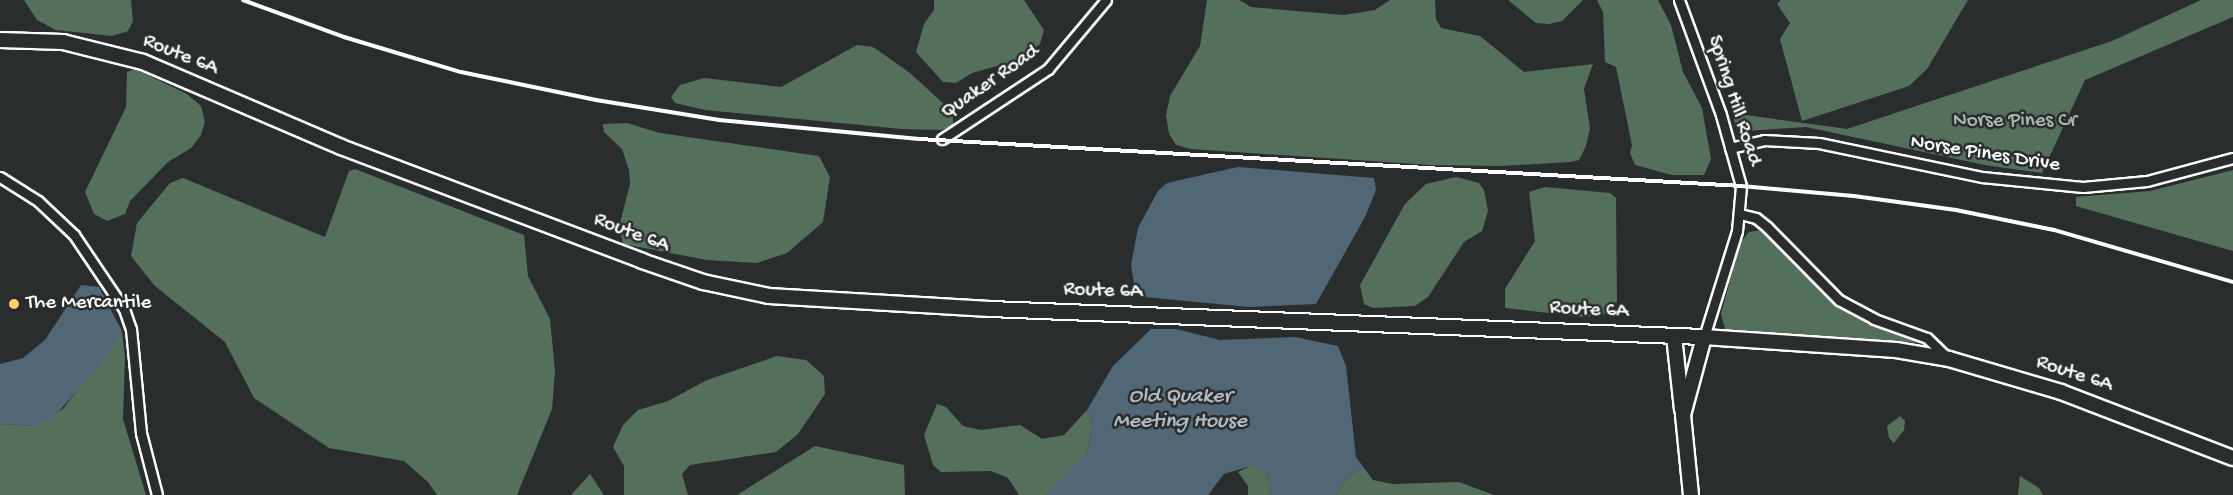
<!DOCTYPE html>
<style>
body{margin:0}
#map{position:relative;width:2233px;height:495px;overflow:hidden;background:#2a2d2e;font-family:"Gochi Hand",sans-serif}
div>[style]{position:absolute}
.green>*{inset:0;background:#556f5d}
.water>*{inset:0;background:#526776}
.roads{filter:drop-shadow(2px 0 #fff) drop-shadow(-2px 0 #fff) drop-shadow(0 2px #fff) drop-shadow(0 -2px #fff)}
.minor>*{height:9px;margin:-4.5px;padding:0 4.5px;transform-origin:4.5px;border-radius:4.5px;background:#2a2d2e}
.secondary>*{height:14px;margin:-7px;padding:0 7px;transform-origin:7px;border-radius:7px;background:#2a2d2e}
.rail>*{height:4px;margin:-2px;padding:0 2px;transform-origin:2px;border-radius:2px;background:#fff}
.dots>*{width:16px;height:16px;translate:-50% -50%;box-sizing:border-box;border:3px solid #2a2d2e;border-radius:50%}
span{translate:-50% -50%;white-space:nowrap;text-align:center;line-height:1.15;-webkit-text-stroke:5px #2a2d2e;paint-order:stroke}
.street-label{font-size:21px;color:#fff}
.park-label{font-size:21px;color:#aab7ae}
.poi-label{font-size:21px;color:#fff}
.left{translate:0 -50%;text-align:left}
.water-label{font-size:22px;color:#b1bbc1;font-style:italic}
</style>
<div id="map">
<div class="green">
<div style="clip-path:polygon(24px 0,131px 0,133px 21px,128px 31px,112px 36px,56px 30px,37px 20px)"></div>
<div style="clip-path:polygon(934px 0,1024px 0,1044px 30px,1040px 44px,1018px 60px,972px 73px,956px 83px,943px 82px,916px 52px,924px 24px,934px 10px)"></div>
<div style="clip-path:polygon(1207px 0,1239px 0,1251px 7px,1344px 15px,1375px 10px,1390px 0,1435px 0,1436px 19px,1441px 28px,1480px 36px,1524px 72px,1593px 64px,1584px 89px,1590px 128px,1586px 146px,1579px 160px,1570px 162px,1500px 166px,1431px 165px,1190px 149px,1176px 145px,1169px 134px,1166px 115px,1170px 96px,1200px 46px)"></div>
<div style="clip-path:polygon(1508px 0,1583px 0,1562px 21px,1549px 24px,1536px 23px)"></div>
<div style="clip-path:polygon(1597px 0,1658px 0,1671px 25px,1683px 72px,1702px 108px,1711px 159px,1704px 175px,1672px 175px,1635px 165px,1630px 153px,1632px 145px,1616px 67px,1605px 62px,1603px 12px)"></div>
<div style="clip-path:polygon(1781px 0,1968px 0,1927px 69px,1909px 86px,1802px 121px,1780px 39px,1790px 23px,1777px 4px)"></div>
<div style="clip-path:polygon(2201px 0,2233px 0,2233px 17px,2085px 80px,2042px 173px,1985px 165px,1806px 127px,1746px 131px,1737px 129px,1732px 113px,1847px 129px,2112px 41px)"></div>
<div style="clip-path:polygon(857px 45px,873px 47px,910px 73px,945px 105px,953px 115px,953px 126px,941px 130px,902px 129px,705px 110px,675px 103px,671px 97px,680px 85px,704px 78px,781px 87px)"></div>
<div style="clip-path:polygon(135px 69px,187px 94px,201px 106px,205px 122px,201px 135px,191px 148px,168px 162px,130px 201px,125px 214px,107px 221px,94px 214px,85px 192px,126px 107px,127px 72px)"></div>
<div style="clip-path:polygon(627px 123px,660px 133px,819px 156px,830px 177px,823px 222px,787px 253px,757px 263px,707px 260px,623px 244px,619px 227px,630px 184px,629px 170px,622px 149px,604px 132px,603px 124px)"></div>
<div style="clip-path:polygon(355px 169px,524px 235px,528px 276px,550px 319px,555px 371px,552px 409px,517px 495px,437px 495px,428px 482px,404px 461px,329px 448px,254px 398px,225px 342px,155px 286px,131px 256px,137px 223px,170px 183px,183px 178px,325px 237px,349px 171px)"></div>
<div style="clip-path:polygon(2233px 170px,2233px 251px,2076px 206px,2076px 197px,2150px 191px)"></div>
<div style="clip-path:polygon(1456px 177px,1479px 183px,1484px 190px,1488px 211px,1482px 231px,1464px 242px,1428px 297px,1415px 306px,1373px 308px,1364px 304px,1360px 285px,1405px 204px,1426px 184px)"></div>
<div style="clip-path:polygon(1545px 187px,1610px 193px,1616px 198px,1617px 301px,1606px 314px,1585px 317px,1505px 308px,1505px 289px,1535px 241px,1529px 192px)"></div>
<div style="clip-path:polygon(1762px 230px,1848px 312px,1920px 343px,1725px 329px,1721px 314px,1740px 243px,1749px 232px)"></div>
<div style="clip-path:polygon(122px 331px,125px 357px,123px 419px,146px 495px,0 495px,0 424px,33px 426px,63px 409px)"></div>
<div style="clip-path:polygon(777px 356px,806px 360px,824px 376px,825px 394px,798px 434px,776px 452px,690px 465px,682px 474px,688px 495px,624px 495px,624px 466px,613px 447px,623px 425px,638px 410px,668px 401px,707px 380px)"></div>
<div style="clip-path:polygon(937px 404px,946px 407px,963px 426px,981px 430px,1020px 425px,1042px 439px,1064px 435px,1087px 410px,1093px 426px,1087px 452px,1074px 469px,1046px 495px,1019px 495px,1008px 478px,991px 471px,941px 472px,933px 465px,924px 435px)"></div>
<div style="clip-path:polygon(1900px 416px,1905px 421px,1904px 430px,1894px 443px,1889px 438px,1887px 426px)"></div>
<div style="clip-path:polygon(815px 446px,904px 465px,905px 495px,737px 495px)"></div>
<div style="clip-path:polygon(1254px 464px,1266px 474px,1271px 487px,1269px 495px,1248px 495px,1248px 486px,1238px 472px)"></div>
<div style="clip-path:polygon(1364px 468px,1373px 480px,1393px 484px,1459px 482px,1494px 495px,1336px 495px,1349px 475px)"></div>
<div style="clip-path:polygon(590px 474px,604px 495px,571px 495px)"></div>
<div style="clip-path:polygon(2020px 476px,2039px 488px,2043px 495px,2018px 495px)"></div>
</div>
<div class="water">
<div style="clip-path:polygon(1238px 167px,1374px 178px,1376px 190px,1365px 217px,1316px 304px,1249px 307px,1144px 297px,1134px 283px,1131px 265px,1138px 228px,1158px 191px,1167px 183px)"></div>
<div style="clip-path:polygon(81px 285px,99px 287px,122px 331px,103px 361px,53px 418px,33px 426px,0 424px,0 364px,23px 358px,45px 340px)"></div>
<div style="clip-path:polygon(1151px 329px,1176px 329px,1220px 340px,1295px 337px,1338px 346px,1346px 366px,1356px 457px,1364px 468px,1349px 475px,1336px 495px,1269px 495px,1271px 487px,1266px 474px,1254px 465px,1224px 474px,1208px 495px,1046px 495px,1087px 452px,1093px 426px,1087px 410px,1113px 366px)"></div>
</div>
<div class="roads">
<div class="minor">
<div style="left:1679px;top:0;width:122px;rotate:69.9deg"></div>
<div style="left:1721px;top:115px;width:74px;rotate:74.3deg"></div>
<div style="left:1741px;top:186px;width:45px;rotate:95.1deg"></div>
<div style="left:1737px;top:231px;width:111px;rotate:107.3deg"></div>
<div style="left:942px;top:139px;width:127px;rotate:-33.4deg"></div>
<div style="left:1048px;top:69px;width:90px;rotate:-50deg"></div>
<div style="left:1730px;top:148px;width:35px;rotate:-13deg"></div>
<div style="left:1764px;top:140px;width:55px;rotate:3.1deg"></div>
<div style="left:1819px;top:143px;width:167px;rotate:11.8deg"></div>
<div style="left:1982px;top:177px;width:101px;rotate:5.7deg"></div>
<div style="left:2083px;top:187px;width:64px;rotate:-5.4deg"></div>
<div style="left:2147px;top:181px;width:89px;rotate:-15deg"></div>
<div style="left:0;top:177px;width:45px;rotate:32.3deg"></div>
<div style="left:38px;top:201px;width:50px;rotate:43.4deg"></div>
<div style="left:74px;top:235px;width:89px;rotate:56deg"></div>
<div style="left:124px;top:309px;width:21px;rotate:71deg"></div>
<div style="left:131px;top:329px;width:104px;rotate:84.5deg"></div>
<div style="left:141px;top:433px;width:64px;rotate:75.5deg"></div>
<div style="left:1740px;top:214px;width:16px;rotate:14deg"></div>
<div style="left:1756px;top:218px;width:14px;rotate:39deg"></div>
<div style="left:1767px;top:227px;width:103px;rotate:45.4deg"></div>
<div style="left:1839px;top:300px;width:40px;rotate:28deg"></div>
<div style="left:1874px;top:319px;width:56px;rotate:19.7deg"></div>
<div style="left:1927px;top:338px;width:29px;rotate:44deg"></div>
</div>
<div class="secondary">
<div style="left:0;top:40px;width:63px;rotate:1.8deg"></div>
<div style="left:63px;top:42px;width:82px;rotate:14deg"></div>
<div style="left:143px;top:62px;width:215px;rotate:23.2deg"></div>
<div style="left:341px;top:147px;width:322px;rotate:20.7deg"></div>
<div style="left:642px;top:261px;width:65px;rotate:19deg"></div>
<div style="left:703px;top:282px;width:67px;rotate:12deg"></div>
<div style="left:769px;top:296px;width:221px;rotate:3.4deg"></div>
<div style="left:990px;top:309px;width:715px;rotate:2.25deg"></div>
<div style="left:1704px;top:337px;width:192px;rotate:3.9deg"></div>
<div style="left:1896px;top:350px;width:54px;rotate:9.6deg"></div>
<div style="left:1949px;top:359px;width:117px;rotate:16.4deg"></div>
<div style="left:2061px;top:392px;width:184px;rotate:21deg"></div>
<div style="left:1674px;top:336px;width:74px;rotate:83.8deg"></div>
<div style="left:1691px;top:495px;width:80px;rotate:-95.7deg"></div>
<div style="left:1683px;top:415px;width:81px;rotate:-74.9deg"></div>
</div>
</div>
<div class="rail">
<div style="left:243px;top:0;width:108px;rotate:20.1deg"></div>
<div style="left:344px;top:37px;width:122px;rotate:16.7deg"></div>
<div style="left:461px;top:72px;width:138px;rotate:11.7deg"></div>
<div style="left:596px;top:100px;width:125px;rotate:9.2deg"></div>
<div style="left:719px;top:120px;width:201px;rotate:5.4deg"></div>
<div style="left:919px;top:139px;width:823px;rotate:3.27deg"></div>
<div style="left:1741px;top:186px;width:113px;rotate:5.1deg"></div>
<div style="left:1854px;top:196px;width:103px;rotate:7.8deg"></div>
<div style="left:1956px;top:210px;width:100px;rotate:11.5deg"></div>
<div style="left:2054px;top:230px;width:186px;rotate:16.2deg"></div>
</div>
<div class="dots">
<div style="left:14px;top:304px;background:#ffd166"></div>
</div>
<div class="street-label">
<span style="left:180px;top:56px;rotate:22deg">Route 6A</span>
<span style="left:991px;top:83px;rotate:-35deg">Quaker Road</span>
<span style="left:1733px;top:101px;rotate:72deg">Spring Hill Road</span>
<span style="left:1985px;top:155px;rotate:9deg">Norse Pines Drive</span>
<span style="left:631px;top:234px;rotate:21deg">Route 6A</span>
<span style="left:1103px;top:292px;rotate:2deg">Route 6A</span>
<span style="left:1589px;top:311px;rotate:3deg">Route 6A</span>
<span style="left:2074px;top:375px;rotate:18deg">Route 6A</span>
</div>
<div class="park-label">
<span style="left:2015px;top:122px">Norse Pines Cr</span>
</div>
<div class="poi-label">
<span class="left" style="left:26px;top:304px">The Mercantile</span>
</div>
<div class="water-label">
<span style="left:1180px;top:410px">Old Quaker<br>Meeting House</span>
</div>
</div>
